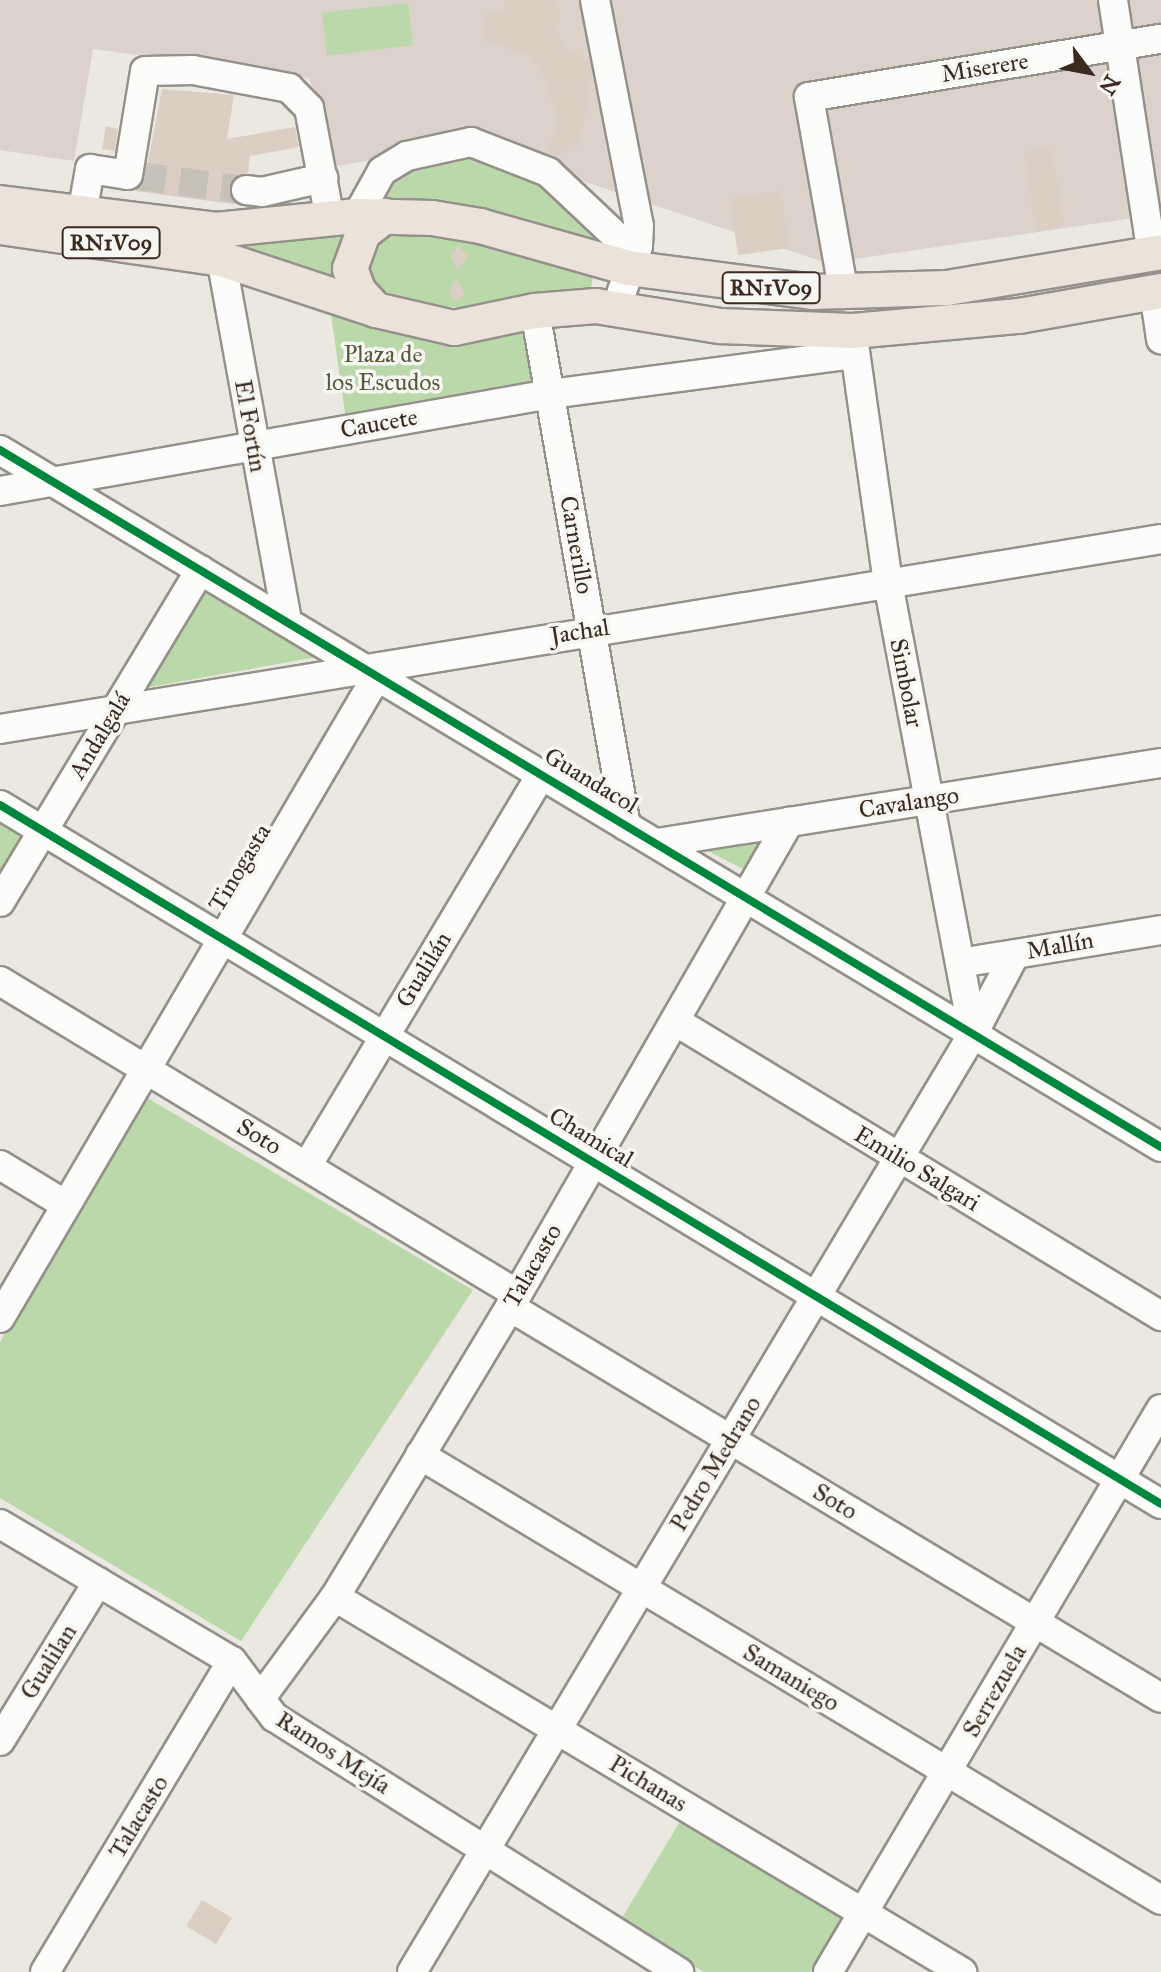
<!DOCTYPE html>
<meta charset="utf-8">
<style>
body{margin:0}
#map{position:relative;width:1161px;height:1972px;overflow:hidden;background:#eae8e0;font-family:"IM FELL Great Primer",serif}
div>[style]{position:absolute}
.industrial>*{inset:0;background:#dcd2cc}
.green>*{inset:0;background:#bbd8aa}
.building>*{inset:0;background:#dbcec2}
.minor-tunnel>*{height:28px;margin-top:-14px;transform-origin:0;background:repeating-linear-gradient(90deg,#c7c2b9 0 28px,transparent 0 42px)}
.roads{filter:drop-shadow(2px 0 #94908a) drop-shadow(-2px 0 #94908a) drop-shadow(0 2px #94908a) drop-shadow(0 -2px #94908a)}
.minor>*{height:28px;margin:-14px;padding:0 14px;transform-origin:14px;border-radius:14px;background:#fcfcfa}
.major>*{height:34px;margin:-17px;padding:0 17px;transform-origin:17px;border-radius:17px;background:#ebe3d9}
.cycleway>*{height:8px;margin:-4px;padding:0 4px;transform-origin:4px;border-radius:4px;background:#00873e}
span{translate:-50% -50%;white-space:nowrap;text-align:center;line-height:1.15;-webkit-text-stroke:7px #f6f6f2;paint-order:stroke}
.shield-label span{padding:2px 6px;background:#f6f6f2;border:2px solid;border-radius:6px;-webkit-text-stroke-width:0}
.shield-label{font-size:22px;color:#3b2a1e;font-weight:700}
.street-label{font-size:24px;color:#3b2a1e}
.park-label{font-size:24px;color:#565a3a}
.north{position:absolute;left:1049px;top:32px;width:80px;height:80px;-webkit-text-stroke:6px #f6f6f2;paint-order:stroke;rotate:122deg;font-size:22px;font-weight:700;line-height:32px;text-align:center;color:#3b2a1e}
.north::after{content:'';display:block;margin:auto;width:28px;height:36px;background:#3b2a1e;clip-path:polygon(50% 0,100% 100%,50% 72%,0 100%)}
</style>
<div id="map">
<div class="industrial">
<div style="clip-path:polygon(0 0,1161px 0,1161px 214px,827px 263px,469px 143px,337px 166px,309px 78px,93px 49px,74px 161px,0 150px)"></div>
</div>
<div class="green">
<div style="clip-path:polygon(408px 3px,413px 45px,327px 56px,322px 13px)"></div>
<div style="clip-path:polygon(471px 142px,548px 172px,614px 246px,376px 200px,387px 178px)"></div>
<div style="clip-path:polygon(348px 230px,341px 285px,225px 250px,222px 232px)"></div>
<div style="clip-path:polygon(391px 233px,447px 234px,593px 277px,591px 287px,470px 309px,413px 302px,379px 289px,368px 267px,376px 245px)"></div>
<div style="clip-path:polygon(330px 307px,528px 323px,539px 386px,346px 421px)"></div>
<div style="clip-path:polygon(208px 585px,328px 655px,144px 688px)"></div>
<div style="clip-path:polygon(0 816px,26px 832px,0 875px)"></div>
<div style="clip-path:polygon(767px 833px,753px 869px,745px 870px,704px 849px)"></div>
<div style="clip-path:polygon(144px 1096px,473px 1290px,241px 1641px,0 1498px,0 1342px)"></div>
<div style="clip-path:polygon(681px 1820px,843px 1919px,811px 1972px,704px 1972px,620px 1921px)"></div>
</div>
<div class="building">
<div style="clip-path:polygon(506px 0,556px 0,560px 17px,555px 30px,571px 55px,583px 48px,583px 61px,590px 62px,592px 71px,579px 147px,570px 144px,561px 154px,546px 153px,558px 122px,543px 73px,525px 54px,482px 39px,487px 12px,502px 14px)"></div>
<div style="clip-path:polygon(162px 89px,234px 95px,227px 139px,295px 127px,299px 147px,250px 156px,248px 173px,239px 175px,229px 187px,240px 205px,135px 191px,145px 178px)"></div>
<div style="clip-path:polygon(106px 126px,118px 129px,115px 151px,102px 149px)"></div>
<div style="clip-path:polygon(1052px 148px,1064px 227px,1036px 231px,1024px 152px)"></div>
<div style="clip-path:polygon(781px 191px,789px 248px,738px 255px,730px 199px)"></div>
<div style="clip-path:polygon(459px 246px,468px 256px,458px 270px,450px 255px)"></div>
<div style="clip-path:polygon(457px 278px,465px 295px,456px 302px,448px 292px)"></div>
<div style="clip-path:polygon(202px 1900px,232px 1918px,216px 1944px,186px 1926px)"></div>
</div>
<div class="minor-tunnel">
<div style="left:138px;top:176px;width:109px;rotate:7.4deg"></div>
</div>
<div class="roads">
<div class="minor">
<div style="left:595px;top:0;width:230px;rotate:79deg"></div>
<div style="left:639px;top:226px;width:20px;rotate:93deg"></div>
<div style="left:638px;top:246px;width:66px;rotate:109.5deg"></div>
<div style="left:1113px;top:0;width:257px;rotate:81.3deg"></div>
<div style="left:246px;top:190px;width:16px;rotate:7deg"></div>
<div style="left:262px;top:192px;width:63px;rotate:-12.9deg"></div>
<div style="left:82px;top:214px;width:46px;rotate:-79.9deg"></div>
<div style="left:90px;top:169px;width:38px;rotate:9deg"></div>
<div style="left:128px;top:175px;width:105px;rotate:-80.7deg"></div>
<div style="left:145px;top:71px;width:48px;rotate:-1.2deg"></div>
<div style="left:193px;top:70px;width:98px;rotate:10.6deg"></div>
<div style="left:289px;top:88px;width:28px;rotate:45deg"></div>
<div style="left:309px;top:108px;width:113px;rotate:79.3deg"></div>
<div style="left:357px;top:216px;width:51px;rotate:-60.9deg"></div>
<div style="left:382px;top:171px;width:29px;rotate:-31deg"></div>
<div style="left:407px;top:156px;width:66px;rotate:-12.3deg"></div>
<div style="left:471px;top:142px;width:83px;rotate:21.3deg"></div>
<div style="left:548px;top:172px;width:93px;rotate:43.3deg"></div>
<div style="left:616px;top:236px;width:24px;rotate:24deg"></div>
<div style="left:218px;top:241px;width:387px;rotate:79.7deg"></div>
<div style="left:1154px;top:292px;width:48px;rotate:81.5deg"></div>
<div style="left:844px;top:294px;width:200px;rotate:-100.1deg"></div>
<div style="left:809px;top:97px;width:357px;rotate:-9.4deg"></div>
<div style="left:535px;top:311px;width:523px;rotate:79.98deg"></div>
<div style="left:853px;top:337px;width:248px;rotate:81.9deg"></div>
<div style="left:888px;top:583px;width:459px;rotate:79.3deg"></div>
<div style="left:0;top:450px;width:1354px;rotate:30.98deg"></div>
<div style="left:0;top:491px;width:558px;rotate:-10deg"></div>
<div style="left:550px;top:394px;width:307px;rotate:-7.5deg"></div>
<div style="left:0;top:729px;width:1176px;rotate:-9.29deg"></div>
<div style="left:0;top:805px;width:1355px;rotate:31.05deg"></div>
<div style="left:657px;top:843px;width:510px;rotate:-9.02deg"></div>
<div style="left:0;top:902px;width:388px;rotate:-58.9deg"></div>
<div style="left:960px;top:963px;width:204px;rotate:-9.3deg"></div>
<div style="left:0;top:981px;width:604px;rotate:31.19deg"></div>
<div style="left:675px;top:1021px;width:569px;rotate:31.26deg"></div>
<div style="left:0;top:1165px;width:77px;rotate:31.2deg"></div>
<div style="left:307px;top:1166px;width:456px;rotate:-59.1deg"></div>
<div style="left:510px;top:1307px;width:759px;rotate:30.99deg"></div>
<div style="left:0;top:1318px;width:745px;rotate:-59.58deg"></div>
<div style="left:420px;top:1455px;width:864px;rotate:30.99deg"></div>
<div style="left:0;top:1524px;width:269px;rotate:30.6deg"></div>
<div style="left:232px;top:1661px;width:70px;rotate:53.1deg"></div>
<div style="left:274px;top:1717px;width:479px;rotate:32.2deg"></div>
<div style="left:335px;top:1597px;width:731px;rotate:30.88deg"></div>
<div style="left:260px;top:1699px;width:127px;rotate:-53.7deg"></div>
<div style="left:335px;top:1597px;width:339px;rotate:-58.9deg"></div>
<div style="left:510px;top:1307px;width:560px;rotate:-60.09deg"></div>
<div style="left:0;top:1741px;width:187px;rotate:-58.4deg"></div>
<div style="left:45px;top:1972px;width:363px;rotate:-59deg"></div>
<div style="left:412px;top:1972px;width:1093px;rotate:-59.12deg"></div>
<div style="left:973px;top:1034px;width:90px;rotate:-62.3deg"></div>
<div style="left:828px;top:1972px;width:654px;rotate:-59.4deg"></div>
</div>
<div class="major">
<div style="left:0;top:203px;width:218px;rotate:7.1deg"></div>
<div style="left:216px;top:230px;width:142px;rotate:-5.7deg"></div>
<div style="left:357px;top:216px;width:75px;rotate:1.5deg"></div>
<div style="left:432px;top:218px;width:49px;rotate:9.5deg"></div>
<div style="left:480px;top:226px;width:154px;rotate:15.8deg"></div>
<div style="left:628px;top:268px;width:186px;rotate:7.4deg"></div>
<div style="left:812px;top:292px;width:135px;rotate:-1.7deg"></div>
<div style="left:947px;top:288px;width:217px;rotate:-9.5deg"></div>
<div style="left:0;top:227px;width:224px;rotate:8.2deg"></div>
<div style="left:222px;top:259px;width:162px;rotate:18.3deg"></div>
<div style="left:376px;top:310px;width:80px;rotate:13deg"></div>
<div style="left:454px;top:328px;width:83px;rotate:-11.9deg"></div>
<div style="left:535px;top:311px;width:61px;rotate:-4.7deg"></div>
<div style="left:596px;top:306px;width:126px;rotate:9.2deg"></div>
<div style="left:720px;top:326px;width:133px;rotate:2.2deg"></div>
<div style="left:853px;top:331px;width:167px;rotate:-5.2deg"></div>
<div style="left:1019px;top:316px;width:144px;rotate:-10deg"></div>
<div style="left:376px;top:310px;width:25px;rotate:-133deg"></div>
<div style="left:359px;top:292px;width:25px;rotate:-111deg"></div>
<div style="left:350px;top:269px;width:38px;rotate:-70deg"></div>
<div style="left:363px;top:233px;width:28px;rotate:-38deg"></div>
</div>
</div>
<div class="cycleway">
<div style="left:0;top:450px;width:1354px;rotate:30.98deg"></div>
<div style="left:0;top:805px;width:1355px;rotate:31.05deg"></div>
</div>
<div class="shield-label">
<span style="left:111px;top:243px">RN1V09</span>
<span style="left:771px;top:288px">RN1V09</span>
</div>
<div class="street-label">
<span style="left:985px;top:68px;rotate:-9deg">Miserere</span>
<span style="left:379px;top:424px;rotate:-10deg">Caucete</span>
<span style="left:250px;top:426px;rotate:80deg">El Fortín</span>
<span style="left:576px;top:545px;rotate:80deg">Carnerillo</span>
<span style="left:580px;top:632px;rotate:-9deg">Jachal</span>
<span style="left:906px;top:683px;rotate:79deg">Simbolar</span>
<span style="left:100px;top:736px;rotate:-59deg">Andalgalá</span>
<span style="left:591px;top:781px;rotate:31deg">Guandacol</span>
<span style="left:909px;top:803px;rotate:-9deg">Cavalango</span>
<span style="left:240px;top:868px;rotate:-59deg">Tinogasta</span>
<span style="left:1060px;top:946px;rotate:-10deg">Mallín</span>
<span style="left:424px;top:970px;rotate:-59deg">Gualilán</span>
<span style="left:259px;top:1137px;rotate:31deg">Soto</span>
<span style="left:591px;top:1138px;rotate:31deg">Chamical</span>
<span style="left:917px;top:1169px;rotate:31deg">Emilio Salgari</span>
<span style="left:533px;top:1266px;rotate:-60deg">Talacasto</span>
<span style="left:716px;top:1464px;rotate:-59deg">Pedro Medrano</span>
<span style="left:835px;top:1502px;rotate:31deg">Soto</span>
<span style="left:49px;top:1662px;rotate:-58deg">Gualilan</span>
<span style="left:791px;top:1678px;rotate:31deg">Samaniego</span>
<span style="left:995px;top:1691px;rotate:-60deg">Serrezuela</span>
<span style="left:333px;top:1753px;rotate:33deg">Ramos Mejía</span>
<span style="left:648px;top:1784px;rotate:31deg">Pichanas</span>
<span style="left:139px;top:1817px;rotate:-59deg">Talacasto</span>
</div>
<div class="park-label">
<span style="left:383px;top:369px">Plaza de<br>los Escudos</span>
</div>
<div class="north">N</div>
</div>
